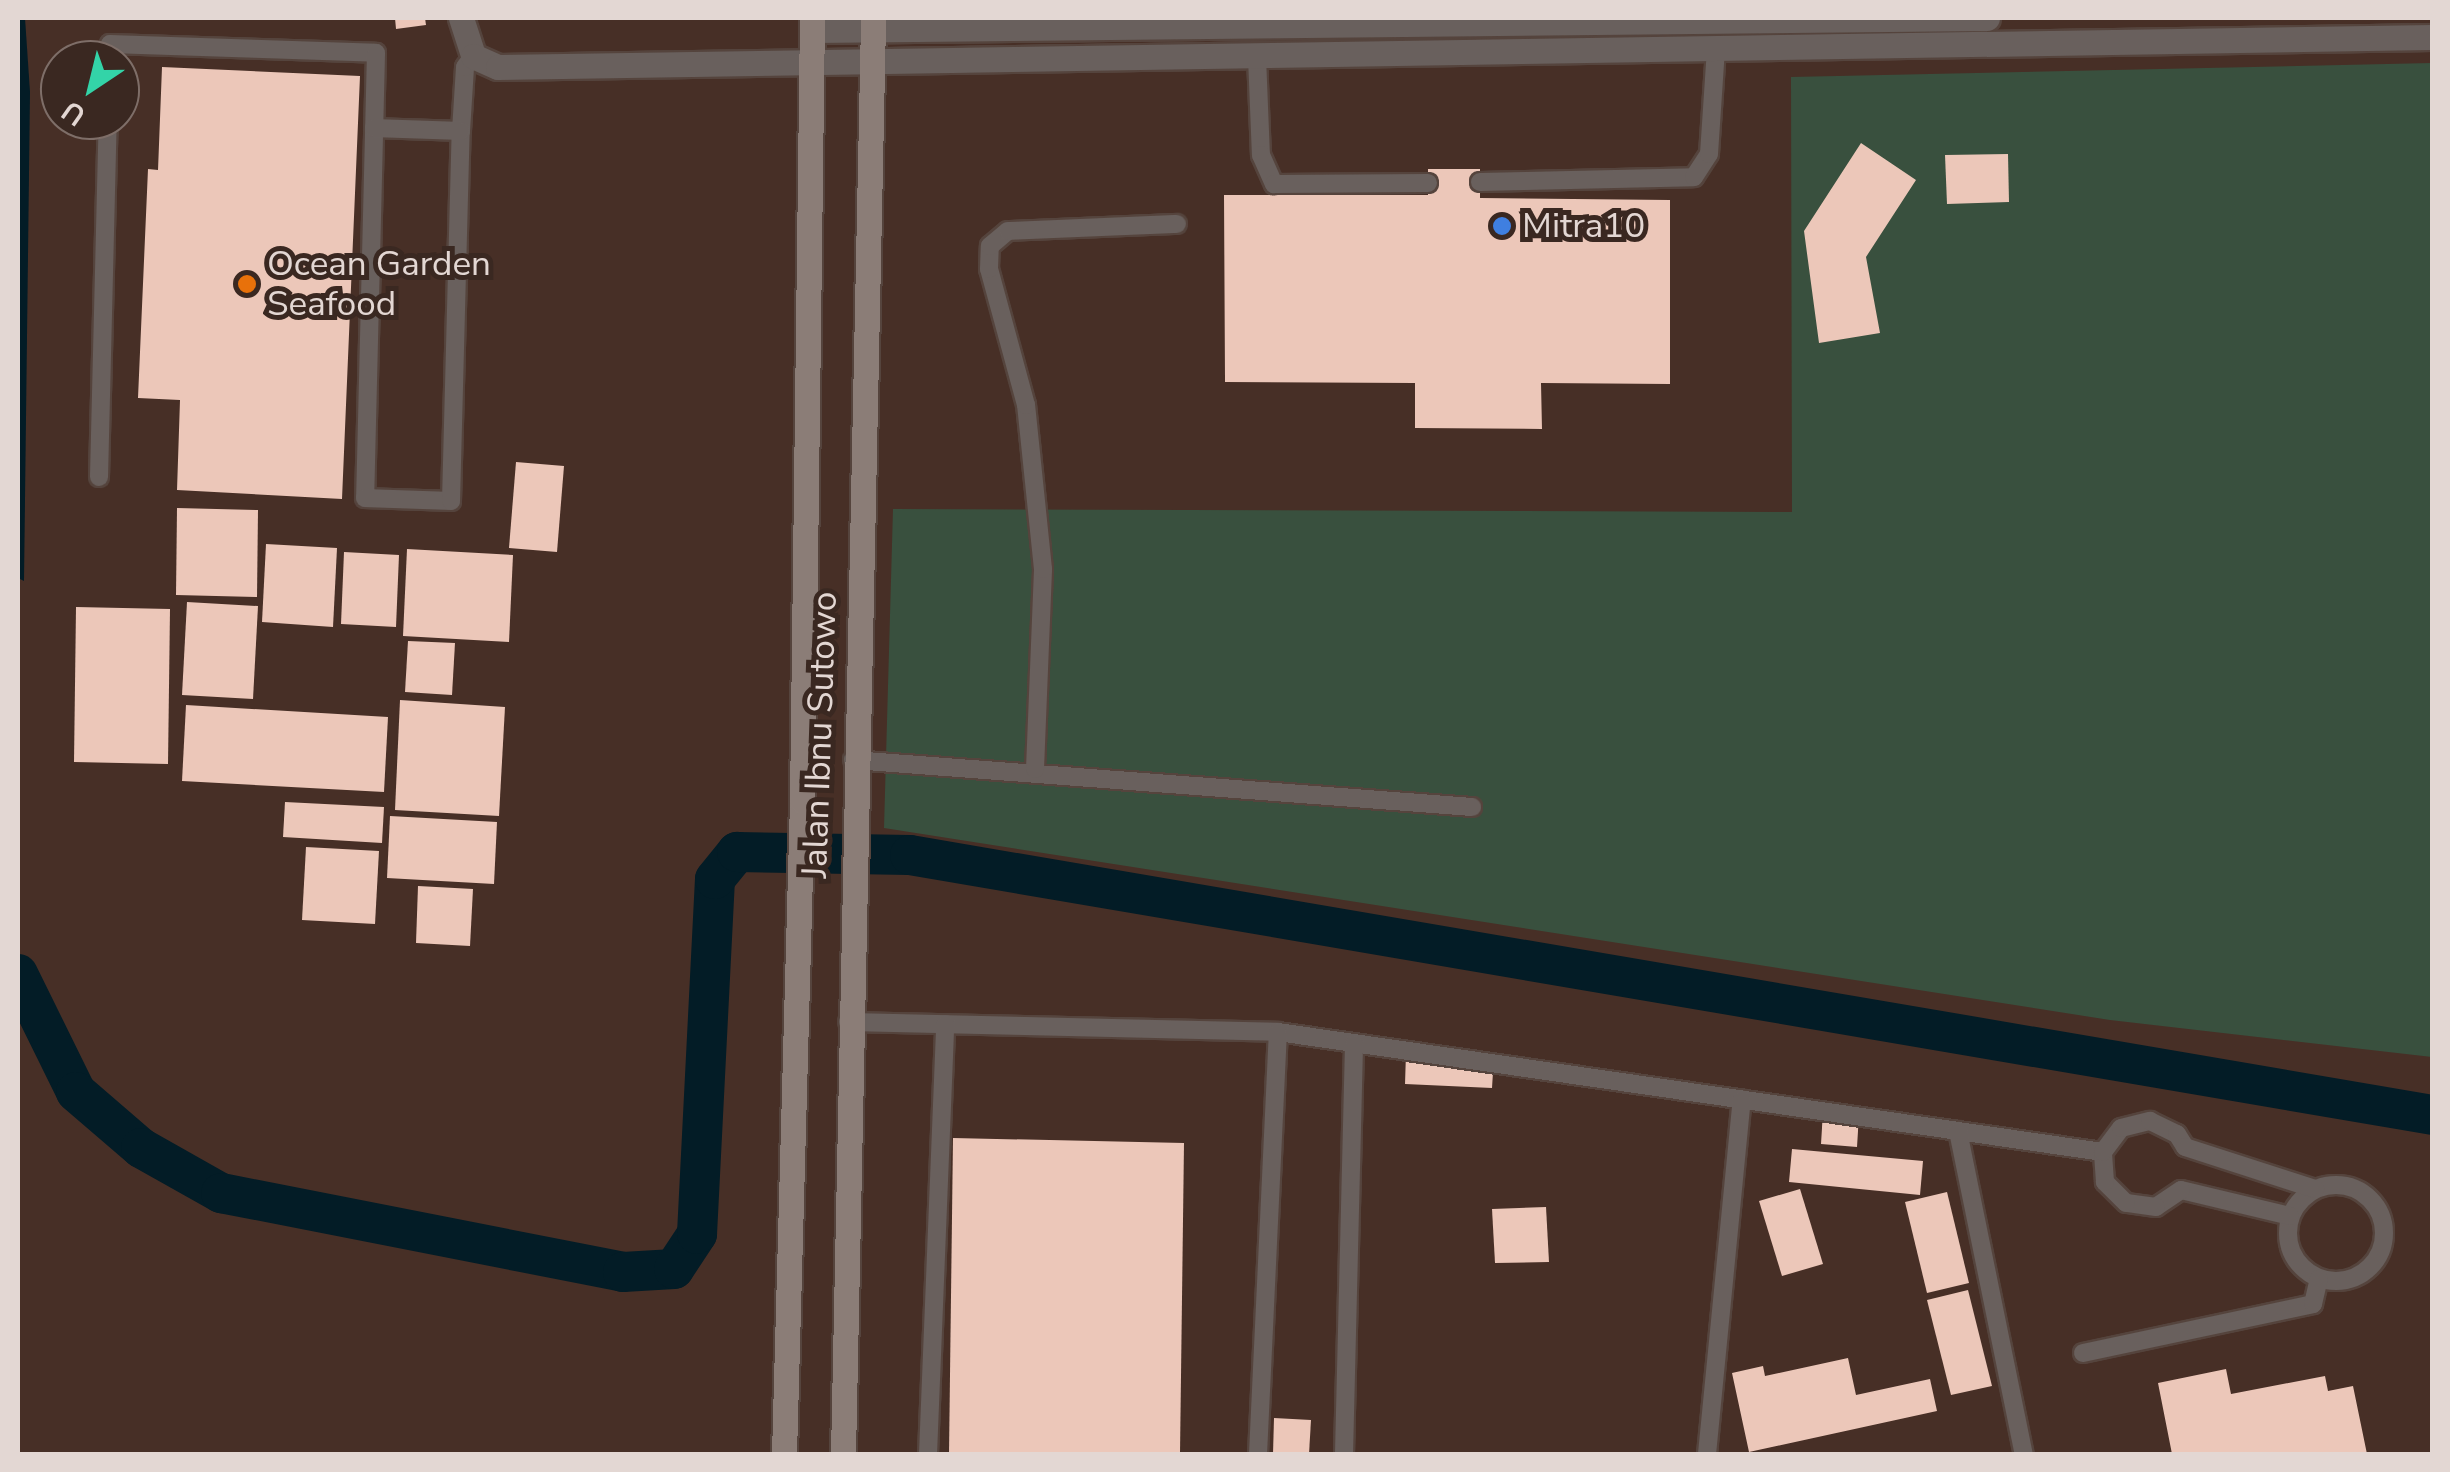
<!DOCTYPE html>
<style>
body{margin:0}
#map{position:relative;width:2450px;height:1472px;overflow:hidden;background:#3a2821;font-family:"Nunito Sans",sans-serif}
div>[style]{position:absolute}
.built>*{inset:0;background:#472f26}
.green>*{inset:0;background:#39503e}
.water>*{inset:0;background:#031c26}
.canal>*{height:40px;margin:-20px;padding:0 20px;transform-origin:20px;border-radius:20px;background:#031c26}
.building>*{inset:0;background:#ecc7b9}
.roads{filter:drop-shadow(2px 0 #55443d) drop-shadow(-2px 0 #55443d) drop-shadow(0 2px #55443d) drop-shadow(0 -2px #55443d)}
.service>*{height:18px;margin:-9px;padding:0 9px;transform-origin:9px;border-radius:9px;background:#69605d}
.service>.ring{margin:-9px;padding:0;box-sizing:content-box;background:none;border:18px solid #69605d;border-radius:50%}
.minor>*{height:25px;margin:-12.5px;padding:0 12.5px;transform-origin:12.5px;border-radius:12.5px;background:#69605d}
.secondary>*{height:25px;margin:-12.5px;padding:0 12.5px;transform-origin:12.5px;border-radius:12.5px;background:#8b7d77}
.dots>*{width:28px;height:28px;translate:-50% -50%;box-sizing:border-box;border:5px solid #3a2821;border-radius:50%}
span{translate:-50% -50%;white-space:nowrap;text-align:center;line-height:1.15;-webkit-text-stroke:10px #3a2821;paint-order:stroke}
.poi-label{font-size:35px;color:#e3d7d3}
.left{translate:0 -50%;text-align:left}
.street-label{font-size:35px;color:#e3d7d3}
.frame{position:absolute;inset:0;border:20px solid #e3d7d3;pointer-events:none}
.north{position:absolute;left:40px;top:40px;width:100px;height:100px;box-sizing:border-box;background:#3a2821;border:2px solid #7e6e68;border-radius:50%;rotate:215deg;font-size:28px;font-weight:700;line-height:40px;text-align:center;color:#e3d7d3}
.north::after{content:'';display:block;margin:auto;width:35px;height:45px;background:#33d4a8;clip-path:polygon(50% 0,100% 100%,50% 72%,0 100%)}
</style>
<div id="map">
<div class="built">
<div style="clip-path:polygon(evenodd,18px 18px,2432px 18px,2432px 1454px,18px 1454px,18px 18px,60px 60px,120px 60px,120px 120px,60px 120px,60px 60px)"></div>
</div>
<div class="green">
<div style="clip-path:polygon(2432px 63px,2432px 1057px,2110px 1020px,884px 828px,893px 509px,1792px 512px,1791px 77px)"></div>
</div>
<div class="water">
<div style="clip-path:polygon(18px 18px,25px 18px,30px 92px,24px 581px,18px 578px)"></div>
</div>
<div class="canal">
<div style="left:18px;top:974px;width:131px;rotate:63.8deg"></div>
<div style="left:76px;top:1092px;width:86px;rotate:40.7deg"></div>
<div style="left:141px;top:1148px;width:92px;rotate:29.4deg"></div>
<div style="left:221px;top:1193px;width:410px;rotate:11.1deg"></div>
<div style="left:623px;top:1272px;width:51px;rotate:-3.4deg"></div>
<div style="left:674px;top:1269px;width:42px;rotate:-56.7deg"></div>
<div style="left:697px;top:1234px;width:355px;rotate:-87.1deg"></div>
<div style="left:715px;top:879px;width:35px;rotate:-51deg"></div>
<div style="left:737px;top:852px;width:173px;rotate:1deg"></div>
<div style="left:910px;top:855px;width:1544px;rotate:9.69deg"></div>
</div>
<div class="building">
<div style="clip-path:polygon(395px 18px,425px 18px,426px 25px,396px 29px)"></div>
<div style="clip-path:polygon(162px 67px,360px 76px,342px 499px,177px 490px,180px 400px,138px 398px,148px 169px,158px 170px)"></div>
<div style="clip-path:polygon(1861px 143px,1916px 180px,1866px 257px,1880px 333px,1819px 343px,1804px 231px)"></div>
<div style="clip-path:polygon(2008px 154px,2009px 202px,1947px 204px,1945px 155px)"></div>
<div style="clip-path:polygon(1428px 169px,1480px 169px,1480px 198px,1670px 200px,1670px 384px,1541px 383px,1542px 429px,1415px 428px,1415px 383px,1225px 382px,1224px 195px,1428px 195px)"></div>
<div style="clip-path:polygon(516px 462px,564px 466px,557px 552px,509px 548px)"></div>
<div style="clip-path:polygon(177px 508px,258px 510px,257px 597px,176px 595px)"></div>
<div style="clip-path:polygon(266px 544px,337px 548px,333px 627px,262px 622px)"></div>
<div style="clip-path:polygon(407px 549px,513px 555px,509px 642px,403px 636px)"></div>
<div style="clip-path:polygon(344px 552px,399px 555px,396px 627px,341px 624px)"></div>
<div style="clip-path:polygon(187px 602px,258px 606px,253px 699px,182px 695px)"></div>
<div style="clip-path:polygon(76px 607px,170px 609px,168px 764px,74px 762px)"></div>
<div style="clip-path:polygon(408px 641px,455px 643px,452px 695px,405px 692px)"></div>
<div style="clip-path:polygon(400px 700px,505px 707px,499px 816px,395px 810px)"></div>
<div style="clip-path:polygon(186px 705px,388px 717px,384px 792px,182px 781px)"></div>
<div style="clip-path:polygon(285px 802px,384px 807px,382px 843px,283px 837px)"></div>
<div style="clip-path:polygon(390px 816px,497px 822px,494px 884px,387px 878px)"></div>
<div style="clip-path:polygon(306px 847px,379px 851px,375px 924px,302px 920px)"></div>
<div style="clip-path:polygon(418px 886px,473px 889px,470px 946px,416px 943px)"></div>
<div style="clip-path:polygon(1406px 1053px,1494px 1057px,1492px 1088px,1405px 1084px)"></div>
<div style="clip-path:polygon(1823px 1111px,1859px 1114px,1857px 1147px,1821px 1144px)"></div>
<div style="clip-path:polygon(953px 1138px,1184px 1143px,1180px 1454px,949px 1454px)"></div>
<div style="clip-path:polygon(1792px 1149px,1923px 1161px,1920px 1195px,1789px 1182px)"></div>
<div style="clip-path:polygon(1800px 1189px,1823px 1264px,1782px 1276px,1759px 1201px)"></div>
<div style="clip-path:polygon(1947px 1192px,1969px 1283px,1927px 1293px,1905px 1202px)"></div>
<div style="clip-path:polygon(1546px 1207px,1549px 1262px,1495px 1263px,1492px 1209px)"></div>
<div style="clip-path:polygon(1968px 1290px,1992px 1386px,1951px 1395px,1927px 1300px)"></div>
<div style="clip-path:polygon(1848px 1358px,1856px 1395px,1930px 1379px,1937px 1411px,1749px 1452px,1732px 1373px,1763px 1366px,1765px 1376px)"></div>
<div style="clip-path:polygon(2226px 1369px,2231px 1394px,2325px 1376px,2328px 1391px,2353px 1386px,2367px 1454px,2172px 1454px,2158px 1383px)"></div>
<div style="clip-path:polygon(1274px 1418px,1311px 1420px,1309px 1454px,1273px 1454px)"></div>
</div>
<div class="roads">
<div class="service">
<div style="left:1257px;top:57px;width:98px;rotate:87.7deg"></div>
<div style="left:1261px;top:155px;width:32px;rotate:66deg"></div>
<div style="left:1274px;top:184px;width:154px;rotate:-0.4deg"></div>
<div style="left:110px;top:60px;width:16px;rotate:-90deg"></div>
<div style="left:110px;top:44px;width:266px;rotate:1.9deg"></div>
<div style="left:376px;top:53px;width:445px;rotate:91.4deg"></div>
<div style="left:365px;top:498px;width:86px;rotate:2deg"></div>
<div style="left:451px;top:501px;width:370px;rotate:-88.5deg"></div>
<div style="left:461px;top:131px;width:64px;rotate:-86.4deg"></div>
<div style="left:465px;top:67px;width:14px;rotate:-54deg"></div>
<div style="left:374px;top:128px;width:87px;rotate:2deg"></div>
<div style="left:1480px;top:182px;width:214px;rotate:-1.3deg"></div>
<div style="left:1694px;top:177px;width:27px;rotate:-57deg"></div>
<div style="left:1709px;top:154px;width:105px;rotate:-86.2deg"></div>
<div style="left:99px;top:477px;width:357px;rotate:-88.6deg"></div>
<div style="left:853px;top:760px;width:621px;rotate:4.34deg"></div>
<div style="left:1035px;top:769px;width:200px;rotate:-87.7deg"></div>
<div style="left:1043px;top:569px;width:165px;rotate:-95.9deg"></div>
<div style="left:1026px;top:405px;width:141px;rotate:-105.2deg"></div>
<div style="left:989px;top:269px;width:23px;rotate:-88deg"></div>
<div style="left:990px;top:246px;width:23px;rotate:-40deg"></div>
<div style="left:1008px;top:231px;width:169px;rotate:-2.4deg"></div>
<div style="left:848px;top:1022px;width:430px;rotate:1.3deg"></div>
<div style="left:1278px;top:1032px;width:834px;rotate:8.28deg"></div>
<div style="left:1958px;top:1131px;width:330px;rotate:78.5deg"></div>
<div class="ring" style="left:2288px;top:1185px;width:78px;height:78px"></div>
<div style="left:2290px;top:1216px;width:112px;rotate:-166.6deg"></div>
<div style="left:2181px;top:1190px;width:30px;rotate:146deg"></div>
<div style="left:2156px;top:1207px;width:30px;rotate:-172deg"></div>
<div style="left:2126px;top:1203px;width:30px;rotate:-135deg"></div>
<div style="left:2105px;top:1182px;width:30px;rotate:-94deg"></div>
<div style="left:2103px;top:1152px;width:30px;rotate:-53deg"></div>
<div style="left:2121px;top:1128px;width:30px;rotate:-14deg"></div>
<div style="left:2150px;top:1121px;width:30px;rotate:26deg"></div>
<div style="left:2177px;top:1134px;width:15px;rotate:58deg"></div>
<div style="left:2185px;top:1147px;width:137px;rotate:17.9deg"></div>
<div style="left:2083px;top:1353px;width:235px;rotate:-12deg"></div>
<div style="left:2313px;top:1304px;width:26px;rotate:-77deg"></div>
<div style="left:928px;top:1454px;width:430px;rotate:-87.7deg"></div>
<div style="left:1258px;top:1454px;width:422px;rotate:-87.3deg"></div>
<div style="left:1344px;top:1454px;width:410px;rotate:-88.6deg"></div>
<div style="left:1707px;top:1454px;width:356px;rotate:-84.4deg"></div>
</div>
<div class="minor">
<div style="left:461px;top:18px;width:40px;rotate:72deg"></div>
<div style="left:473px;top:56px;width:27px;rotate:24deg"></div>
<div style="left:498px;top:67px;width:1934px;rotate:-0.89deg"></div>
<div style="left:813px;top:30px;width:1174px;rotate:-0.59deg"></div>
</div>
<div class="secondary">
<div style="left:784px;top:1454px;width:653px;rotate:-88.42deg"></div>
<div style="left:802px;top:801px;width:783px;rotate:-89.27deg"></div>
<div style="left:843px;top:1454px;width:1436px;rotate:-88.8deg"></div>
</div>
</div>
<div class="dots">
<div style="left:1502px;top:226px;background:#3f7fe0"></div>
<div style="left:247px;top:284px;background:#e8710a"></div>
</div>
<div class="poi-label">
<span class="left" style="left:1522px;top:226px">Mitra10</span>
<span class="left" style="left:267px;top:284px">Ocean Garden<br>Seafood</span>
</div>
<div class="street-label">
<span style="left:820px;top:735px;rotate:-88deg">Jalan Ibnu Sutowo</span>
</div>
<div class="frame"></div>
<div class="north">U</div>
</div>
